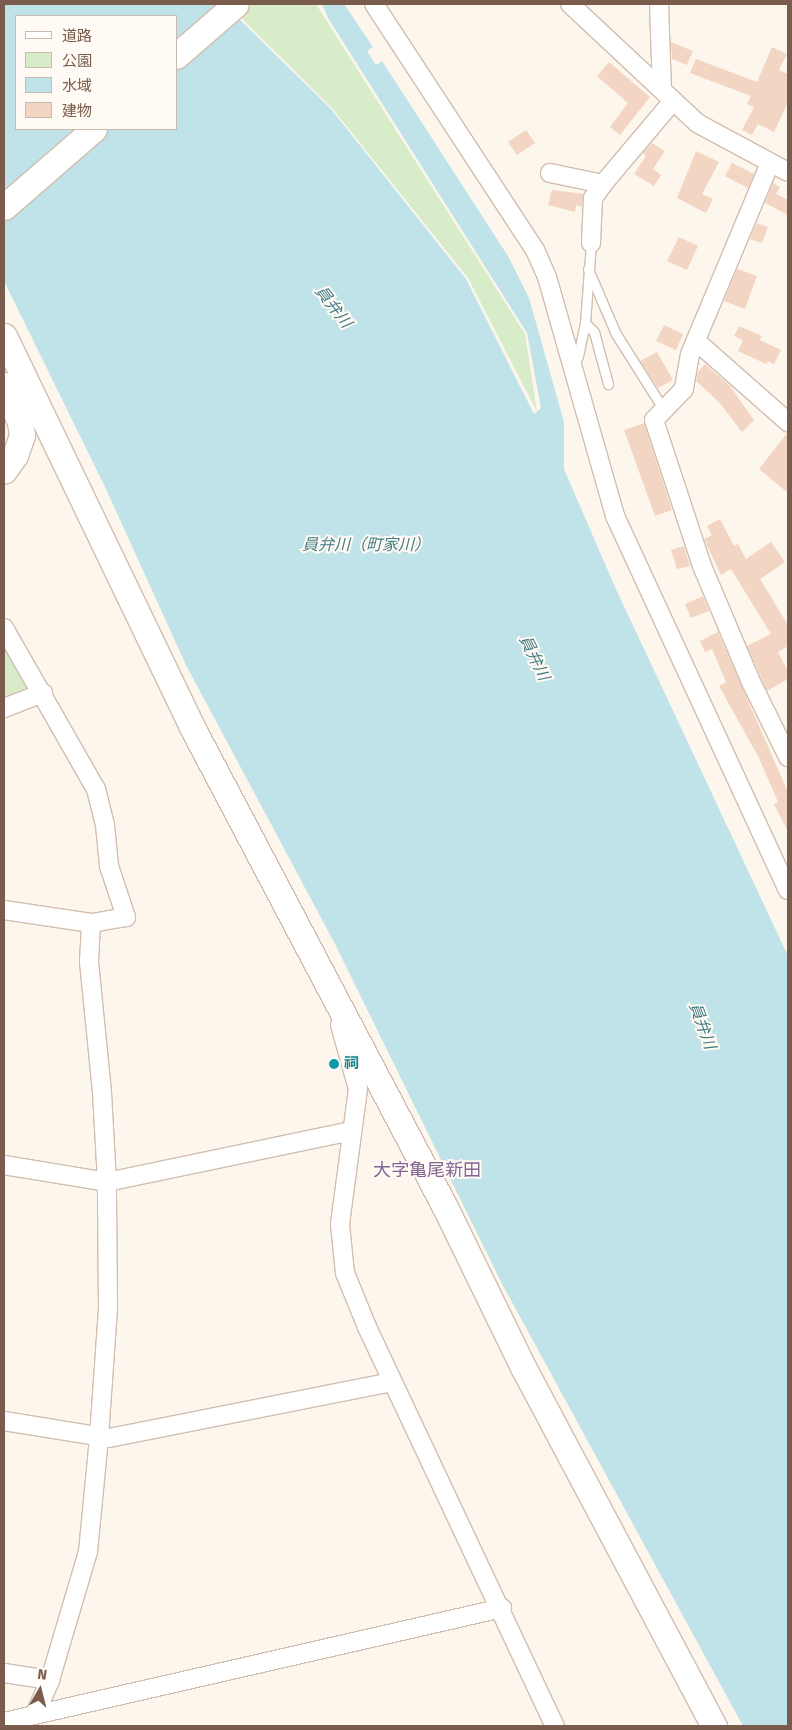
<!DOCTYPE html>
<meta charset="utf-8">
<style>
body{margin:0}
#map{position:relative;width:792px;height:1730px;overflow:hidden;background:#fdf6ec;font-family:"Fira Sans","Noto Sans JP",sans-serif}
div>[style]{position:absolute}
.green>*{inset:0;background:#d8ecc9}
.water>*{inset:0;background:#bfe3e8}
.building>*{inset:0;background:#f3d5c3}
.roads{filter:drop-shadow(1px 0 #d1beb0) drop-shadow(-1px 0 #d1beb0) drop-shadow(0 1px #d1beb0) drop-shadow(0 -1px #d1beb0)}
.lane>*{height:9px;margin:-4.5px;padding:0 4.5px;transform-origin:4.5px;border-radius:4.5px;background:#fff}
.street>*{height:18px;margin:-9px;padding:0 9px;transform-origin:9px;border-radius:9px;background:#fff}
.secondary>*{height:25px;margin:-12.5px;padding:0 12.5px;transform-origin:12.5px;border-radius:12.5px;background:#fff}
.dots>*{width:14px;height:14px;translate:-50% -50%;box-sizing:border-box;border:2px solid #fffaf3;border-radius:50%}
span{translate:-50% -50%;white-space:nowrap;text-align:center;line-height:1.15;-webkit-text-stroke:4px #fffaf3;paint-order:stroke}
.culture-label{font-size:15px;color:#0d838f;font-weight:700}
.left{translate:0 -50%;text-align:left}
.water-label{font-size:16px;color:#437c86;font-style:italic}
.quarter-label{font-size:18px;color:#846695}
.frame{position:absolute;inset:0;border:5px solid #7a5c4d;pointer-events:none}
.legend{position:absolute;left:15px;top:15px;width:162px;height:115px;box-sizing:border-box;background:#fffaf3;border:1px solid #cabbb1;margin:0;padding:6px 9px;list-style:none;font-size:15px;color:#7a5c4d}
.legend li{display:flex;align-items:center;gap:10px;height:25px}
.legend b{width:25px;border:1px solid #cabbb1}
.north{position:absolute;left:15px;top:1665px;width:50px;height:50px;-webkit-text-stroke:4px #fffaf3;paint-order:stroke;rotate:8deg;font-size:14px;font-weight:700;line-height:20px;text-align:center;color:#7a5c4d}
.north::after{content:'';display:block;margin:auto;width:18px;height:22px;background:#7a5c4d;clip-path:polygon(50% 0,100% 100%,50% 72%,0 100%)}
</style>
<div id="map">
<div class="green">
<div style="clip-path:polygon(227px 4px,316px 4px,525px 334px,537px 412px,468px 278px,332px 108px)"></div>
<div style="clip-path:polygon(4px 638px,33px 684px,29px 693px,4px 703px)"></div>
</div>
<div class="water">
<div style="clip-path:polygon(evenodd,4px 4px,224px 4px,331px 109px,466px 279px,534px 414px,541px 408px,527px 333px,328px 18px,322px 4px,344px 4px,373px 47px,367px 51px,376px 65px,382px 61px,508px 256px,529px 298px,564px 422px,564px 469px,615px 587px,788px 956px,788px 1726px,743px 1726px,501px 1282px,335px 944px,186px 665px,106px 489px,4px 281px,4px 4px,16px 16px,176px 16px,176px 129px,16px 129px,16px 16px)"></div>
</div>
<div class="building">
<div style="clip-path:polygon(671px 42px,693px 51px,687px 65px,672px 59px)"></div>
<div style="clip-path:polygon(772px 47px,787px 54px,779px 70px,788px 74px,788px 102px,774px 132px,758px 124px,752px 135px,742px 130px,754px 107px,747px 104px,751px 96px,690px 73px,696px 59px,757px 82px)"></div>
<div style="clip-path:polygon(609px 62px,650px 97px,620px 135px,610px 127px,628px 103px,597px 76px)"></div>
<div style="clip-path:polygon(526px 130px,535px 143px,517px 155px,508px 142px)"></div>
<div style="clip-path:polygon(652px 143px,665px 151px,653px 169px,661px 175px,654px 186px,634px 174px,646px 156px,643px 153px)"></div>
<div style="clip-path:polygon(696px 151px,719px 162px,702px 194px,713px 199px,706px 213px,677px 198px)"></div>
<div style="clip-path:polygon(732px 163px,754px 174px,748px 188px,725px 176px)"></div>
<div style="clip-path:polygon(773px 183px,780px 187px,776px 194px,788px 200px,788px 215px,765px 203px)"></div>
<div style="clip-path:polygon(552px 190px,584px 194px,581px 207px,576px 205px,575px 212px,548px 205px)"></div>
<div style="clip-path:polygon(757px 223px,768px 227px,762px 243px,750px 239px)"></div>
<div style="clip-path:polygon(679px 237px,698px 246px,687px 270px,667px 261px)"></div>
<div style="clip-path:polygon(737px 269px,757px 276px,745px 309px,724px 301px)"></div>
<div style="clip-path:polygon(664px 325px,683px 334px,676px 350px,656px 341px)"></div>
<div style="clip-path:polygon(739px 326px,762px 336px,760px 340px,781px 350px,774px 364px,768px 361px,766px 364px,738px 351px,743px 340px,734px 336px)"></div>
<div style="clip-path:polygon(657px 352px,673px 380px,658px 388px,640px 361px)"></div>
<div style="clip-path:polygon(705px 364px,730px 386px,754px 420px,742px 432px,719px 402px,696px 381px,698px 372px)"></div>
<div style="clip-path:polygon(644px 423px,672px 510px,655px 516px,624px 430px)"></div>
<div style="clip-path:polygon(788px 432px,788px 493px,759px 469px)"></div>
<div style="clip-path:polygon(720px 519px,734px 546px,738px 544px,746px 559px,771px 542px,785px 562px,760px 579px,788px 625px,788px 646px,778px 652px,788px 671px,788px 679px,767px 691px,747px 646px,771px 634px,731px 569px,721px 575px,704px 539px,712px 535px,707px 526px)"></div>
<div style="clip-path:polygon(684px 546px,690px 566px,677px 569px,671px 550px)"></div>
<div style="clip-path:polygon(703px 596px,709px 611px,691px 618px,685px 604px)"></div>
<div style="clip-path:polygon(718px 632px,788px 792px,788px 832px,774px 804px,778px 802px,759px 758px,719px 686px,726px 682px,712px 649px,705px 652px,700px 641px)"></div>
</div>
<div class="roads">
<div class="lane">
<div style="left:588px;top:269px;width:71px;rotate:66.7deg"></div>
<div style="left:616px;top:334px;width:90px;rotate:57.7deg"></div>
<div style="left:585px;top:323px;width:13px;rotate:45deg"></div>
<div style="left:594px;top:332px;width:54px;rotate:74.9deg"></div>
<div style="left:573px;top:365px;width:10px;rotate:-61deg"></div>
<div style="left:578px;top:356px;width:34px;rotate:-78deg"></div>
<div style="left:585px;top:323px;width:80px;rotate:-85.7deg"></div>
</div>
<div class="street">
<div style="left:374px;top:4px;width:294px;rotate:56.8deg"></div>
<div style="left:535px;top:250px;width:30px;rotate:66deg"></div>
<div style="left:547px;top:277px;width:248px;rotate:74.1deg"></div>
<div style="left:615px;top:516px;width:412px;rotate:65.2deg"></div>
<div style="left:570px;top:4px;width:174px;rotate:43.1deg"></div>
<div style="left:697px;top:123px;width:103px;rotate:28.3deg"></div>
<div style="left:659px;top:4px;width:85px;rotate:88deg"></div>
<div style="left:770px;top:163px;width:207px;rotate:112.7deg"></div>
<div style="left:690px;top:354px;width:36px;rotate:100deg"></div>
<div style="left:684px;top:389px;width:43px;rotate:134.1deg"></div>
<div style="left:654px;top:420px;width:154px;rotate:71.8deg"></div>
<div style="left:702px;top:566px;width:126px;rotate:67.1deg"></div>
<div style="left:751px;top:682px;width:84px;rotate:63.7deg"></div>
<div style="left:550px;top:173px;width:54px;rotate:11.7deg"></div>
<div style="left:603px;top:184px;width:107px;rotate:-49.9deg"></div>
<div style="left:591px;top:243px;width:45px;rotate:-87.5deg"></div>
<div style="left:593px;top:198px;width:17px;rotate:-54deg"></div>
<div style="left:696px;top:341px;width:123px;rotate:41.4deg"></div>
<div style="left:4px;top:628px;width:185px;rotate:60.3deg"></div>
<div style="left:96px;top:789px;width:37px;rotate:76deg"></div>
<div style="left:105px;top:825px;width:41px;rotate:84.4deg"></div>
<div style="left:109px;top:866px;width:54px;rotate:71.6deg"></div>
<div style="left:126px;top:917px;width:36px;rotate:170deg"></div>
<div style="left:91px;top:923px;width:88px;rotate:-171.5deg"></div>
<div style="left:4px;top:708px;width:42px;rotate:-21deg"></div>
<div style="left:340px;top:1025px;width:66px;rotate:74.3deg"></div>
<div style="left:358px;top:1089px;width:136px;rotate:97.6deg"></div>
<div style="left:340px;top:1224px;width:49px;rotate:84.2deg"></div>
<div style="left:345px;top:1273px;width:58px;rotate:67.8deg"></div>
<div style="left:367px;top:1327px;width:441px;rotate:64.8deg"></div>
<div style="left:4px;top:1165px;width:104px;rotate:9.4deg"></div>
<div style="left:107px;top:1182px;width:249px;rotate:-11.8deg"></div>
<div style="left:4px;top:1421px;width:106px;rotate:9.2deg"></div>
<div style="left:109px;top:1438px;width:289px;rotate:-11.2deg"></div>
<div style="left:4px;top:1673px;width:47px;rotate:8.7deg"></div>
<div style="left:36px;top:1712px;width:35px;rotate:-66deg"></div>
<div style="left:50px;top:1680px;width:134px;rotate:-73.5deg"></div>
<div style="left:88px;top:1552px;width:116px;rotate:-84.5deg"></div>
<div style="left:99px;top:1437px;width:128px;rotate:-86deg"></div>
<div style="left:108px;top:1309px;width:127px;rotate:-90.5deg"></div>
<div style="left:107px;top:1182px;width:90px;rotate:-93.2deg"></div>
<div style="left:102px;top:1092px;width:131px;rotate:-95.7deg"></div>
<div style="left:89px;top:962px;width:39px;rotate:-87deg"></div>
<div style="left:4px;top:1722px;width:511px;rotate:-12.89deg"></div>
</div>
<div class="secondary">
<div style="left:176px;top:56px;width:79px;rotate:-40.9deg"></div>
<div style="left:4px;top:207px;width:119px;rotate:-40.9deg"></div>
<div style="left:4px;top:336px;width:434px;rotate:64.3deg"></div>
<div style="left:192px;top:727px;width:543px;rotate:62.21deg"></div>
<div style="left:445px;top:1207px;width:178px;rotate:64deg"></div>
<div style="left:523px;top:1367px;width:407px;rotate:62deg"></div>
<div style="left:4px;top:385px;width:40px;rotate:66.6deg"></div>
<div style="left:20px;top:422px;width:13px;rotate:81deg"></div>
<div style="left:22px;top:435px;width:21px;rotate:109deg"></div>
<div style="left:15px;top:455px;width:19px;rotate:125deg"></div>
</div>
</div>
<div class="dots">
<div style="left:334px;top:1064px;background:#0f9aa8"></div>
</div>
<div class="culture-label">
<span class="left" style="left:344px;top:1064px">祠</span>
</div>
<div class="water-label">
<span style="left:333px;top:307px;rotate:52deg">員弁川</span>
<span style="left:366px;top:545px">員弁川（町家川）</span>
<span style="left:534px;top:658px;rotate:64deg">員弁川</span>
<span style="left:702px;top:1026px;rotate:70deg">員弁川</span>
</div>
<div class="quarter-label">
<span style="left:427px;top:1170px">大字亀尾新田</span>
</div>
<div class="frame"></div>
<ul class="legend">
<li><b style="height:6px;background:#fff"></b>道路</li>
<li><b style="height:14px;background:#d8ecc9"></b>公園</li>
<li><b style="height:14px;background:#bfe3e8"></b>水域</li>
<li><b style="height:14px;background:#f3d5c3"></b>建物</li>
</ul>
<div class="north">N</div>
</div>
